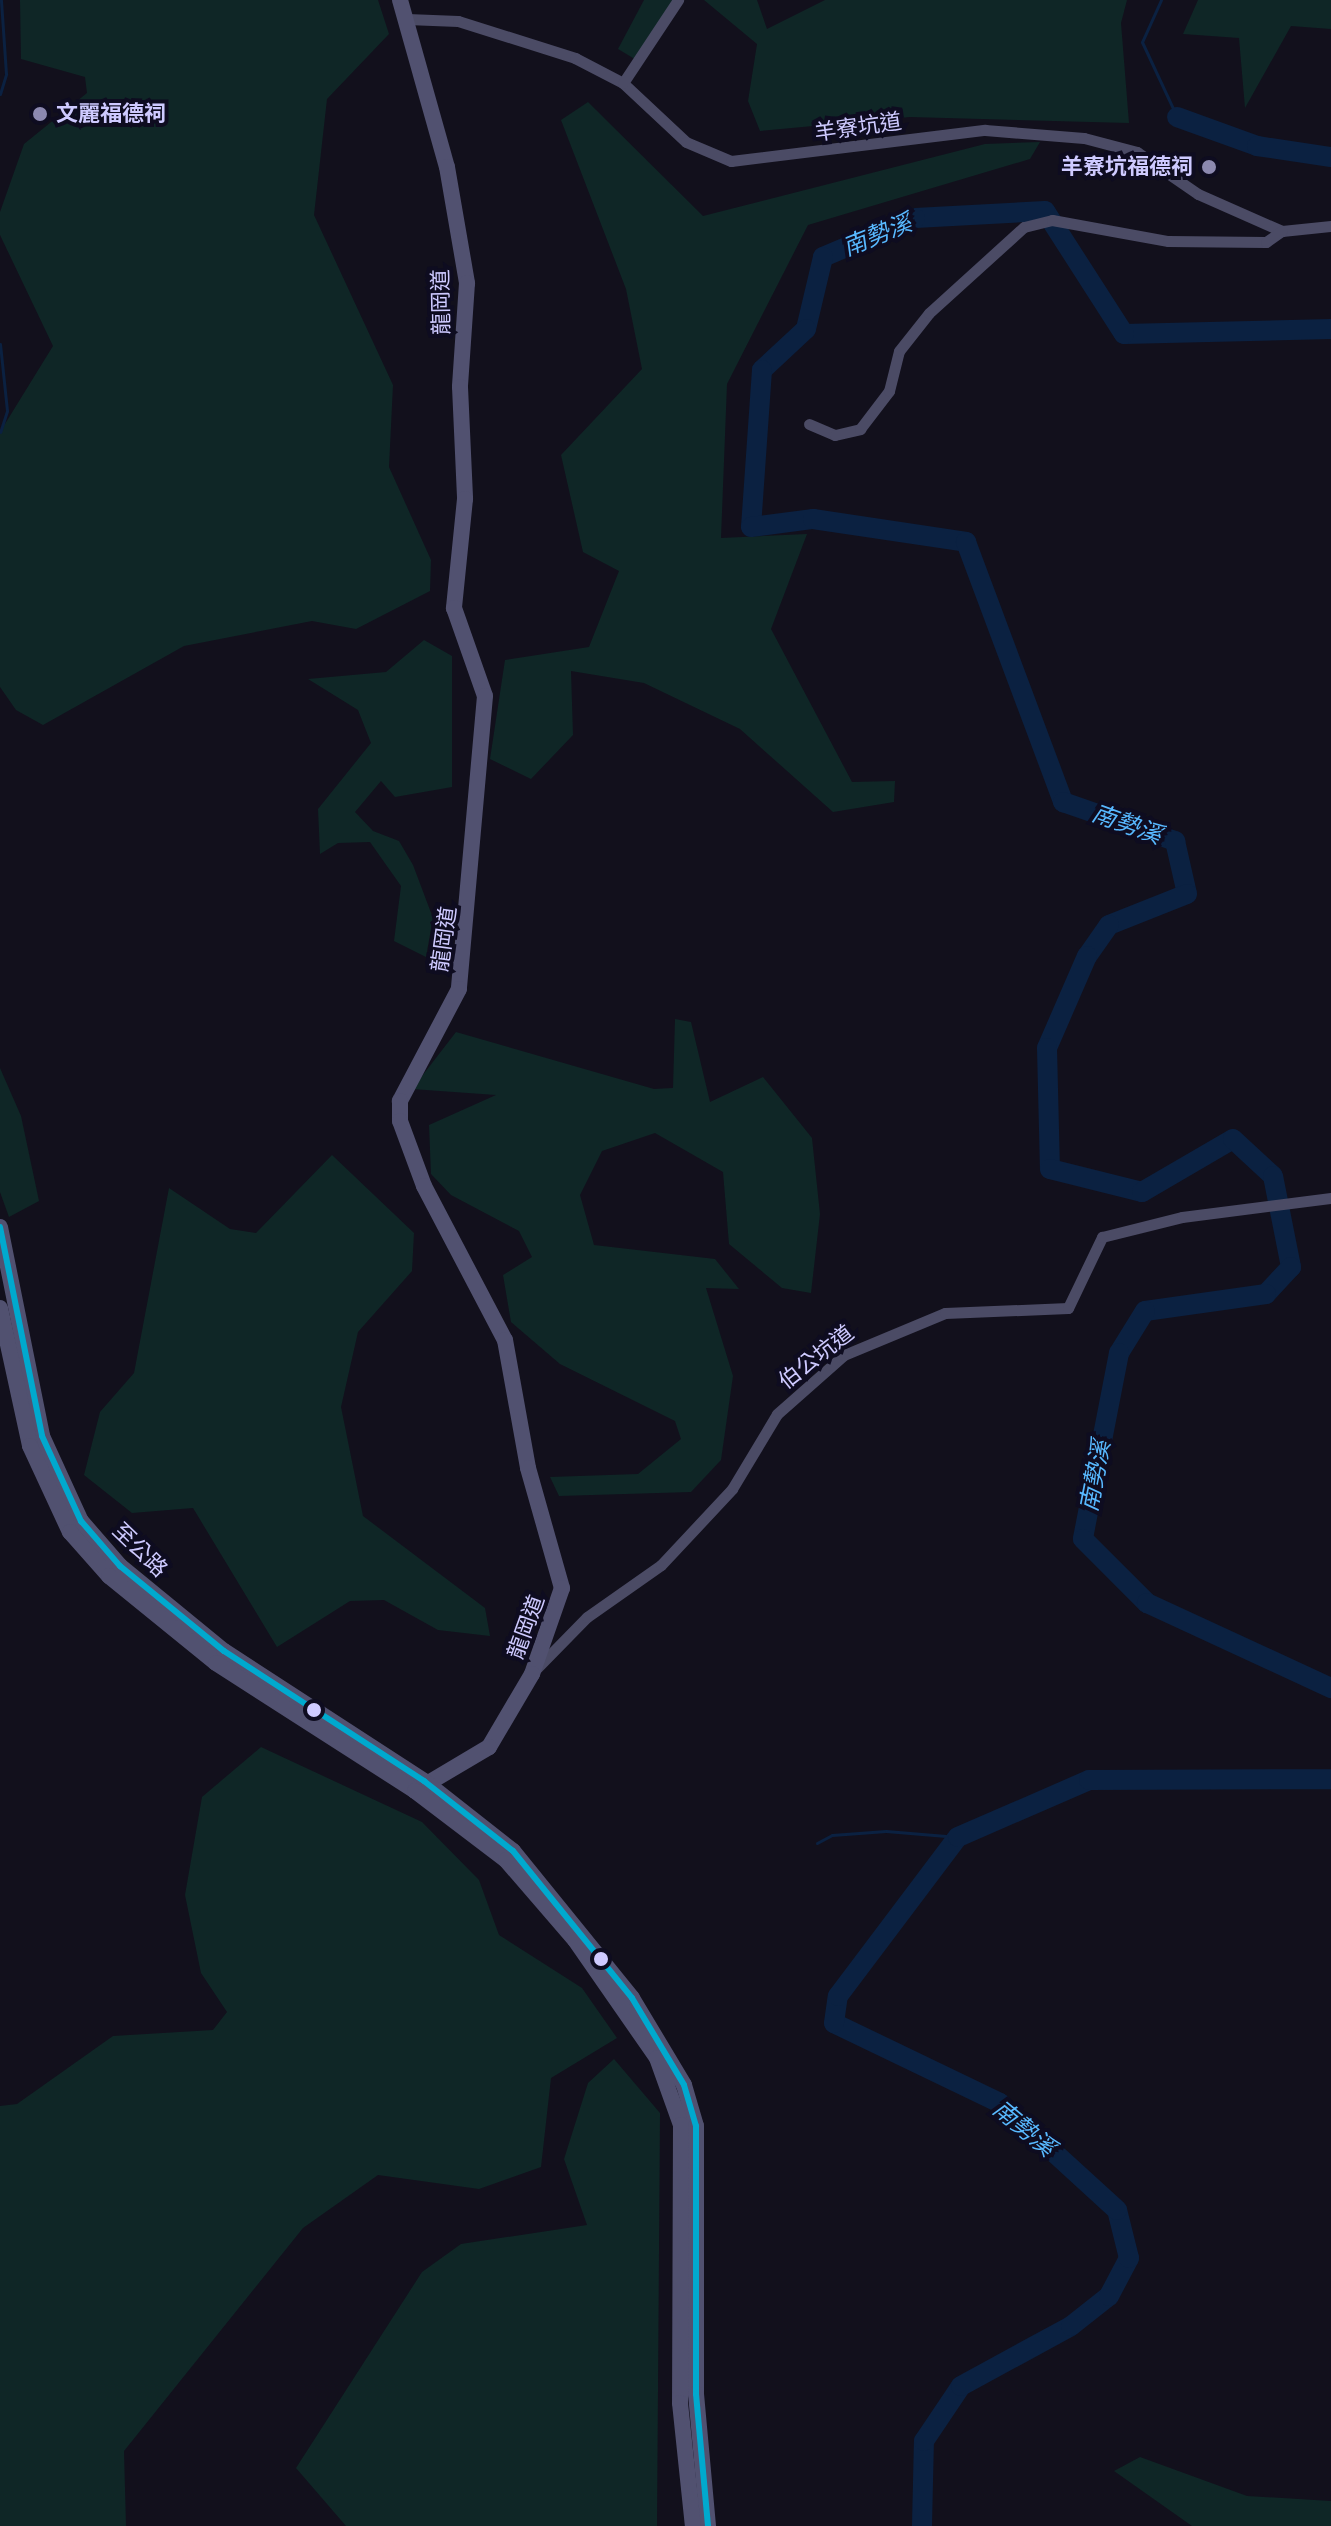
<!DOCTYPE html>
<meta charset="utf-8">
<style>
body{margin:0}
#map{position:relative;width:1331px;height:2526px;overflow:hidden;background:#12101c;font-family:"Asap Condensed","Noto Sans TC",sans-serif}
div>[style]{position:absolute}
.green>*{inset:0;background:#0f2626}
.stream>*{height:3px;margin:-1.5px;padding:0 1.5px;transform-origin:1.5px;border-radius:1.5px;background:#0b2141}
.river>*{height:20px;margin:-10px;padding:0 10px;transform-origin:10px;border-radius:10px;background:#0b2141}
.street>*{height:11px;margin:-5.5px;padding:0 5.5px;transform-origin:5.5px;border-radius:5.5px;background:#4b4b65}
.secondary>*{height:16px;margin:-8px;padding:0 8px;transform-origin:8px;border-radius:8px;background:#515170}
.bus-1>*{height:6px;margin:-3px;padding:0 3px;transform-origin:3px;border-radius:3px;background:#00a9ce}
.dots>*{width:22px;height:22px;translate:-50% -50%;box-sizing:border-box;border:4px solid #0e0c20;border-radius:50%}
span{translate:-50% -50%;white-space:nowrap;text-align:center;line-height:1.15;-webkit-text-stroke:8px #0e0c20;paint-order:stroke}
.poi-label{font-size:22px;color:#cecaff;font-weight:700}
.left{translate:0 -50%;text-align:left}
.right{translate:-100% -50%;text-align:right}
.street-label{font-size:22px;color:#cecaff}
.water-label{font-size:24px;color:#58b9ff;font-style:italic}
</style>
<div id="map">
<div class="green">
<div style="clip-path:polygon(20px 0,378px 0,389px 34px,327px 99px,314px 215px,393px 385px,389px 467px,431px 560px,430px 591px,356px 629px,312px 621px,184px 646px,43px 725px,16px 710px,0 687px,0 432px,53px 346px,0 235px,0 212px,24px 144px,87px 93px,85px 77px,21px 59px)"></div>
<div style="clip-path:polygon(644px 0,681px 0,638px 61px,618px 49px)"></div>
<div style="clip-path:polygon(704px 0,757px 0,767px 29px,825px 0,1127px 0,1121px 23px,1129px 123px,910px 117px,760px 131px,748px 101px,757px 44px)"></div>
<div style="clip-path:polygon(1198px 0,1331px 0,1331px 29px,1291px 26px,1245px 108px,1239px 38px,1183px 34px)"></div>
<div style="clip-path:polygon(588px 102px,703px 216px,985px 144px,1040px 142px,1030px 159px,808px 225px,727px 384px,721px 538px,807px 534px,771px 629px,852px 782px,895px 781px,894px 802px,833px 812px,740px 729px,644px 683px,571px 671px,573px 735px,531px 779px,490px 759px,505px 660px,589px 647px,619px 571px,583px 552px,561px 455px,642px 369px,626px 289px,561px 120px)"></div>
<div style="clip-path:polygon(424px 640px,452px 656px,452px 787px,395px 797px,381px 781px,355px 812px,373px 831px,399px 841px,413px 865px,433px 918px,426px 957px,394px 941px,401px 886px,370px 842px,338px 843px,320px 854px,318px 809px,371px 743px,358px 710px,308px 679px,386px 672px)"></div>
<div style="clip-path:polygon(675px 1019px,691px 1022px,710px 1102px,763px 1077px,812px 1138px,820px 1214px,811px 1293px,782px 1288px,729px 1244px,723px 1172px,655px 1133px,602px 1151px,580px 1195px,594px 1245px,715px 1259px,739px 1289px,706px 1288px,733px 1376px,721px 1460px,691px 1492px,559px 1496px,550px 1477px,638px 1474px,681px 1439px,675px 1421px,560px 1364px,511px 1322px,503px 1275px,532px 1257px,519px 1231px,451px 1195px,431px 1174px,429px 1125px,496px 1095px,412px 1089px,456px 1032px,654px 1089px,673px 1088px)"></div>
<div style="clip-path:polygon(0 1068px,21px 1116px,39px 1201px,9px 1217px,0 1192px)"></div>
<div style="clip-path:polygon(332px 1155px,414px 1233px,412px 1271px,358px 1332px,341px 1407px,363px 1516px,485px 1608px,490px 1636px,438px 1630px,384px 1600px,350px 1601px,277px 1647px,193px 1508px,132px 1513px,84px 1475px,100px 1412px,134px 1373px,169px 1188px,230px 1229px,256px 1233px)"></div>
<div style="clip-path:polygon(261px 1747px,422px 1822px,479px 1880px,499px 1935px,582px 1988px,617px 2038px,551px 2078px,541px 2167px,479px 2189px,378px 2175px,303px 2228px,124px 2451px,126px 2526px,0 2526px,0 2106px,17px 2104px,113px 2036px,213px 2030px,227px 2012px,201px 1973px,185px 1895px,202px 1797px)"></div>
<div style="clip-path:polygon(614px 2059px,660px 2113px,657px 2526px,346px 2526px,296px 2468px,422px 2272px,461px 2244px,587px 2225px,564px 2159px,588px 2083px)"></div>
<div style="clip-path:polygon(1140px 2457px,1247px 2496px,1331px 2501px,1331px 2526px,1192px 2526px,1114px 2471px)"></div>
</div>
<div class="stream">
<div style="left:1161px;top:0;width:46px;rotate:114.3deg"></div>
<div style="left:1142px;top:42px;width:83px;rotate:65deg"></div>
<div style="left:0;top:94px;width:21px;rotate:-73deg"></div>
<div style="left:6px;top:74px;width:74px;rotate:-93.9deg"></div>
<div style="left:0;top:344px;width:67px;rotate:84deg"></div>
<div style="left:7px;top:411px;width:22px;rotate:108deg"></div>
<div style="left:817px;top:1843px;width:17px;rotate:-28deg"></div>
<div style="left:832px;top:1835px;width:54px;rotate:-4.2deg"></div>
<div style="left:886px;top:1831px;width:72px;rotate:4.8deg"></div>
</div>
<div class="river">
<div style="left:1177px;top:117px;width:85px;rotate:19.9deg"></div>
<div style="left:1257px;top:146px;width:75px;rotate:8.5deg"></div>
<div style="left:1331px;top:329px;width:207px;rotate:178.6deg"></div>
<div style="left:1124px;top:334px;width:146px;rotate:-122.7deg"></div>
<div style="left:1045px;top:211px;width:130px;rotate:176.9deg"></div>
<div style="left:915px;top:218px;width:100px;rotate:157deg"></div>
<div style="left:823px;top:257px;width:74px;rotate:103.3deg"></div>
<div style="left:806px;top:329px;width:60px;rotate:137deg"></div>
<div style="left:762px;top:370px;width:157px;rotate:94deg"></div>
<div style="left:751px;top:527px;width:63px;rotate:-7.4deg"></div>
<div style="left:813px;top:519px;width:155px;rotate:8.5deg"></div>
<div style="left:966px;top:542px;width:278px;rotate:69.5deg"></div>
<div style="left:1063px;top:802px;width:119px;rotate:19.2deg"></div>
<div style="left:1175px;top:841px;width:54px;rotate:77.2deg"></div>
<div style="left:1187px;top:894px;width:84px;rotate:158.3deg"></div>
<div style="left:1109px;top:925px;width:38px;rotate:125deg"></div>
<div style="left:1087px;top:956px;width:100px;rotate:113.5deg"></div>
<div style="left:1047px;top:1048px;width:121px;rotate:88.6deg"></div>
<div style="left:1050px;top:1169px;width:95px;rotate:14deg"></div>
<div style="left:1142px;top:1192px;width:105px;rotate:-30.2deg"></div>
<div style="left:1233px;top:1139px;width:54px;rotate:42.8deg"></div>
<div style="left:1273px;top:1176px;width:93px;rotate:78.8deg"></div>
<div style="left:1291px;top:1267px;width:37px;rotate:133deg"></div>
<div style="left:1266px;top:1294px;width:122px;rotate:172deg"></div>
<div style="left:1145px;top:1311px;width:49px;rotate:121.8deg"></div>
<div style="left:1119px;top:1353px;width:189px;rotate:101deg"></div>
<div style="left:1083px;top:1539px;width:91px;rotate:45deg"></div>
<div style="left:1147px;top:1603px;width:203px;rotate:24.8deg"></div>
<div style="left:922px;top:2526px;width:85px;rotate:-88.7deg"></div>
<div style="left:924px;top:2441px;width:66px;rotate:-56.1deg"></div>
<div style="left:961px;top:2386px;width:125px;rotate:-28.6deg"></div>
<div style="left:1071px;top:2326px;width:48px;rotate:-38.3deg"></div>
<div style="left:1109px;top:2296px;width:43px;rotate:-62.2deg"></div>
<div style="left:1129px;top:2258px;width:49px;rotate:-104deg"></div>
<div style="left:1117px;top:2210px;width:159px;rotate:-137.6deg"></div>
<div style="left:1000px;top:2103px;width:184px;rotate:-154.3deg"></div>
<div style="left:834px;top:2023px;width:27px;rotate:-82deg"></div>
<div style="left:838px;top:1996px;width:199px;rotate:-53deg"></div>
<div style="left:958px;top:1837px;width:143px;rotate:-23.5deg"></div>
<div style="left:1089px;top:1780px;width:242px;rotate:-0.2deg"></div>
</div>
<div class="street">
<div style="left:407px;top:19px;width:51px;rotate:2.2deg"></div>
<div style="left:458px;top:21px;width:123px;rotate:17.5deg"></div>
<div style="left:575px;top:58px;width:54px;rotate:27.5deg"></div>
<div style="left:623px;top:83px;width:86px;rotate:43.1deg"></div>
<div style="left:686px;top:142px;width:49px;rotate:22.9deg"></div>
<div style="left:731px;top:161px;width:256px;rotate:-7deg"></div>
<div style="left:985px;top:130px;width:99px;rotate:4.6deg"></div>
<div style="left:1084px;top:138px;width:55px;rotate:14.8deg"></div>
<div style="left:1137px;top:152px;width:74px;rotate:34.5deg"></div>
<div style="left:1198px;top:194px;width:92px;rotate:23.8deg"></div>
<div style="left:1282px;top:231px;width:49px;rotate:-5.8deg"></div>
<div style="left:623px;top:83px;width:100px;rotate:-56.5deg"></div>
<div style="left:809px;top:424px;width:28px;rotate:23deg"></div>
<div style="left:835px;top:435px;width:26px;rotate:-13deg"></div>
<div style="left:860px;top:429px;width:48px;rotate:-52.7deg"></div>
<div style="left:889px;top:391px;width:41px;rotate:-76deg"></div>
<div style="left:899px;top:351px;width:48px;rotate:-51.7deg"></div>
<div style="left:929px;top:313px;width:128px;rotate:-42.2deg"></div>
<div style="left:1024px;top:227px;width:29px;rotate:-14deg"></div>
<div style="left:1052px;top:220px;width:118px;rotate:10.3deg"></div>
<div style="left:1168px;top:241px;width:98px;rotate:0.6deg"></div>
<div style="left:1266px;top:242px;width:19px;rotate:-35deg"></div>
<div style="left:537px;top:1668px;width:71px;rotate:-45.6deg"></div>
<div style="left:587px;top:1617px;width:90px;rotate:-35.1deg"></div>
<div style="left:661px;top:1565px;width:104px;rotate:-46.9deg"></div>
<div style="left:732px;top:1489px;width:87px;rotate:-59deg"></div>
<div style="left:777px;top:1414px;width:89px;rotate:-41.4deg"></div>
<div style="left:844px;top:1355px;width:109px;rotate:-22.6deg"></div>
<div style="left:945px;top:1313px;width:123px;rotate:-2.3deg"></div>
<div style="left:1068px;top:1308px;width:79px;rotate:-64.4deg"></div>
<div style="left:1102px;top:1237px;width:82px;rotate:-14deg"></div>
<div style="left:1182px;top:1217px;width:150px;rotate:-7.3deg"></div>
</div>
<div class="secondary">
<div style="left:400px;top:0;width:173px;rotate:74.3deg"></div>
<div style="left:447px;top:167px;width:118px;rotate:80.2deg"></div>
<div style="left:467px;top:283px;width:104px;rotate:93.9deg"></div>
<div style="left:460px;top:387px;width:112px;rotate:87.4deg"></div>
<div style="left:465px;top:499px;width:110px;rotate:95.8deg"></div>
<div style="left:454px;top:608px;width:93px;rotate:70.6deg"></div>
<div style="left:485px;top:696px;width:294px;rotate:95.1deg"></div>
<div style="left:459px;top:989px;width:127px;rotate:117.8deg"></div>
<div style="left:400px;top:1101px;width:20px;rotate:90deg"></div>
<div style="left:400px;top:1121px;width:69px;rotate:69.7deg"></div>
<div style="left:424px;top:1186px;width:174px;rotate:62.3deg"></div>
<div style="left:505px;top:1340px;width:130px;rotate:79.8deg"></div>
<div style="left:528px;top:1468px;width:125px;rotate:74.2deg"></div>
<div style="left:562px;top:1588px;width:91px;rotate:109.2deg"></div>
<div style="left:532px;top:1674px;width:85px;rotate:120.5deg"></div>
<div style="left:489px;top:1747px;width:86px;rotate:149.3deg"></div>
<div style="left:0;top:1227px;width:213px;rotate:78.6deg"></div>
<div style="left:42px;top:1436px;width:94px;rotate:65.4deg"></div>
<div style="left:81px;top:1521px;width:60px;rotate:49.1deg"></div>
<div style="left:120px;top:1566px;width:134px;rotate:39.3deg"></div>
<div style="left:224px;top:1651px;width:239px;rotate:33deg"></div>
<div style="left:424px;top:1781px;width:113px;rotate:38.2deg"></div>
<div style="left:513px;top:1851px;width:189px;rotate:51deg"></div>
<div style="left:632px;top:1998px;width:101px;rotate:59.1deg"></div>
<div style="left:684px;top:2085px;width:43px;rotate:73.7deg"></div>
<div style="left:696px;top:2126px;width:268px;rotate:90deg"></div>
<div style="left:696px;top:2394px;width:133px;rotate:84.8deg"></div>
<div style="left:0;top:1308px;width:141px;rotate:77.7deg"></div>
<div style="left:30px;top:1446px;width:95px;rotate:65.1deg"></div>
<div style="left:70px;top:1532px;width:59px;rotate:48.4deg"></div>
<div style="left:109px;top:1576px;width:138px;rotate:39.1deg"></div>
<div style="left:216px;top:1663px;width:237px;rotate:32.7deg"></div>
<div style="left:415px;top:1791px;width:114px;rotate:37.2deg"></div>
<div style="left:506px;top:1860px;width:106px;rotate:49.2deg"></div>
<div style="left:575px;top:1940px;width:144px;rotate:55.2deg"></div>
<div style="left:657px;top:2058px;width:71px;rotate:70.3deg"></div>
<div style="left:681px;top:2125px;width:278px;rotate:90.2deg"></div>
<div style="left:680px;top:2403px;width:124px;rotate:84deg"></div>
</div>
<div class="bus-1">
<div style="left:0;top:1227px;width:213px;rotate:78.6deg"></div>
<div style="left:42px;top:1436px;width:94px;rotate:65.4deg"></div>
<div style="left:81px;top:1521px;width:60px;rotate:49.1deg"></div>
<div style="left:120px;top:1566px;width:134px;rotate:39.3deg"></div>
<div style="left:224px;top:1651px;width:239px;rotate:33deg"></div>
<div style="left:424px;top:1781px;width:113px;rotate:38.2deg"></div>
<div style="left:513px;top:1851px;width:189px;rotate:51deg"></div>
<div style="left:632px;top:1998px;width:101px;rotate:59.1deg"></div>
<div style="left:684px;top:2085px;width:43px;rotate:73.7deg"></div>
<div style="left:696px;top:2126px;width:268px;rotate:90deg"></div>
<div style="left:696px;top:2394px;width:133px;rotate:84.8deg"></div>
</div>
<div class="dots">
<div style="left:40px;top:114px;background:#8c89b0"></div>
<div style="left:1209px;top:167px;background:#8c89b0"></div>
<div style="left:314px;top:1710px;background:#cecaff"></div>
<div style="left:601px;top:1959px;background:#cecaff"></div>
</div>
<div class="poi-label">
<span class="left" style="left:56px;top:114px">文麗福德祠</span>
<span class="right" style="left:1193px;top:167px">羊寮坑福德祠</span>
</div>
<div class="street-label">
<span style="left:858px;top:127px;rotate:-8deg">羊寮坑道</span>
<span style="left:441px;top:302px;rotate:-91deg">龍岡道</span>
<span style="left:444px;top:939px;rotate:-82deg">龍岡道</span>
<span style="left:816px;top:1357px;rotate:-38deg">伯公坑道</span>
<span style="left:140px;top:1550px;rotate:44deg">至公路</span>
<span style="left:526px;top:1627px;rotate:-70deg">龍岡道</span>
</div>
<div class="water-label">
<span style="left:877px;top:235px;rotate:-22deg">南勢溪</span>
<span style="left:1127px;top:824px;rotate:20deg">南勢溪</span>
<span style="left:1095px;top:1476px;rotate:-79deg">南勢溪</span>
<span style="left:1024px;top:2128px;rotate:40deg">南勢溪</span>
</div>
</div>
